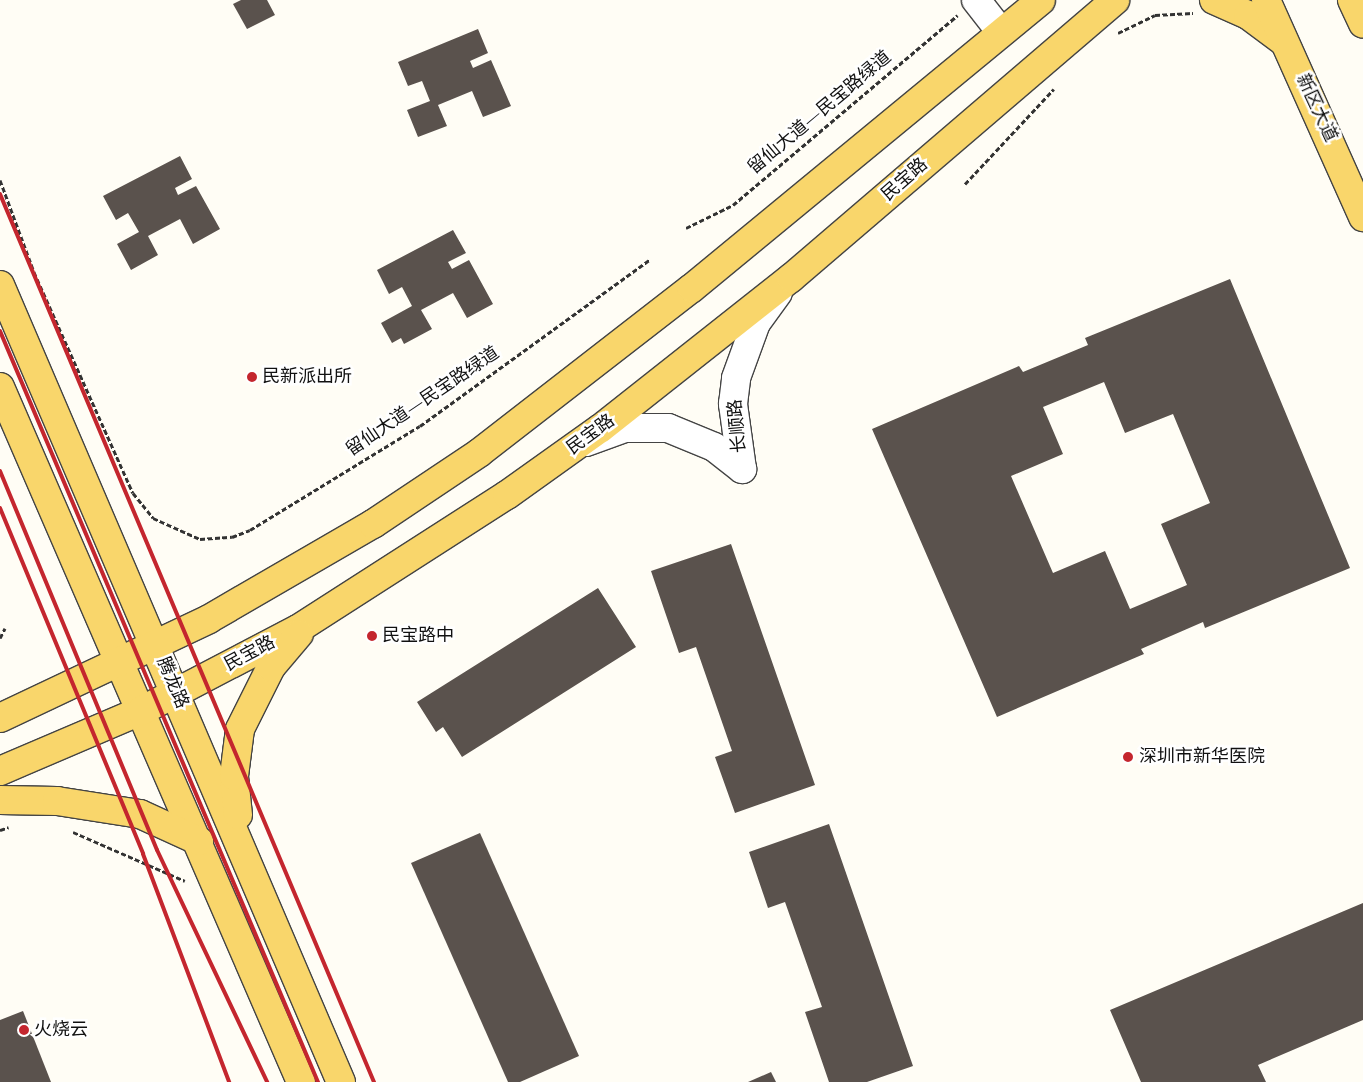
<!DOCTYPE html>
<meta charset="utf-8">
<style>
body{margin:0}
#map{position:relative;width:1363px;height:1082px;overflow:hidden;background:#fffdf5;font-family:Spectral,"Noto Sans SC",serif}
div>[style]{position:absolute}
.building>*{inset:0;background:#5a524d}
.path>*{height:3px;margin-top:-1.5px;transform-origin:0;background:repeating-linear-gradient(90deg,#333 0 5px,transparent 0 7.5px)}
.roads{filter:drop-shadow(1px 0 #444) drop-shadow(-1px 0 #444) drop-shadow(0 1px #444) drop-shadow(0 -1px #444)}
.minor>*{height:28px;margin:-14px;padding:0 14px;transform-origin:14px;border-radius:14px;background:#fff}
.major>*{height:28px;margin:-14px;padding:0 14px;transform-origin:14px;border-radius:14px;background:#f9d66b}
.rail>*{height:4px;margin:-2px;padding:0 2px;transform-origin:2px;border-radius:2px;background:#c4262e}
.dots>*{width:14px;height:14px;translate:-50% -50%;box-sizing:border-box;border:2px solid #fff;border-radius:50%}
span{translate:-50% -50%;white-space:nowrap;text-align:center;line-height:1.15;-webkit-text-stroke:5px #fff;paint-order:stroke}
.street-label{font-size:18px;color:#111}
.poi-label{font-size:18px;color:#111}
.left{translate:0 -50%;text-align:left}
</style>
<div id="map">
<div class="building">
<div style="clip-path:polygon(241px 0,267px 0,275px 15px,247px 29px,233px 4px)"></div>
<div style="clip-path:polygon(478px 29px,488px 53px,470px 61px,473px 68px,491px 60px,511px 106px,483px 117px,472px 91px,438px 105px,447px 126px,418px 137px,407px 110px,430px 101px,422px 81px,408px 86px,398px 62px)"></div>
<div style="clip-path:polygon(180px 156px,192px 179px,175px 188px,178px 195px,196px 186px,220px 229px,193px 244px,180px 219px,148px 236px,158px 255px,131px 270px,117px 244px,139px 232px,128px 213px,116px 220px,103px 196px)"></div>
<div style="clip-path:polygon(453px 230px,466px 253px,448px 262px,452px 269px,469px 260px,493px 304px,467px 318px,453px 293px,421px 310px,432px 329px,404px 344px,401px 338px,392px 343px,381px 323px,412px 306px,402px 287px,389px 294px,377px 270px)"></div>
<div style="clip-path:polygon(evenodd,1230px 279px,1350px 568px,1205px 628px,1203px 622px,1141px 649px,1144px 654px,997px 717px,872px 429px,1019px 366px,1023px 372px,1088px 345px,1085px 338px,1230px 279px,1104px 382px,1125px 433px,1173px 414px,1210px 503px,1161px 524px,1187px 585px,1130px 609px,1105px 551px,1053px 573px,1011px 476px,1063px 454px,1043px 407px,1104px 382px)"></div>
<div style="clip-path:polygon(731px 544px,815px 785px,735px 813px,715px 757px,732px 751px,696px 647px,679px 653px,651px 571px)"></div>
<div style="clip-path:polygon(598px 588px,636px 647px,462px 757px,443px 727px,436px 732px,417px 702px)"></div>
<div style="clip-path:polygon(829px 824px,913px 1066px,867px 1082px,829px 1082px,805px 1012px,822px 1007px,785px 902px,768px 908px,749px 852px)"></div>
<div style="clip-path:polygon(480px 833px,579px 1056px,520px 1082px,508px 1082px,411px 863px)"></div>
<div style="clip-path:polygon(1363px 903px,1363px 1020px,1258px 1065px,1266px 1082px,1141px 1082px,1110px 1010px)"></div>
<div style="clip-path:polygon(23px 1011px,51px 1082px,0 1082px,0 1020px)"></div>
<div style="clip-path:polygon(771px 1072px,776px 1082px,748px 1082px)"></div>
</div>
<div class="path">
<div style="left:1118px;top:33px;width:41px;rotate:-25.9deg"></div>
<div style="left:1155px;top:15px;width:38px;rotate:-3deg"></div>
<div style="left:0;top:180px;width:98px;rotate:69.7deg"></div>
<div style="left:34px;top:272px;width:242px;rotate:65.9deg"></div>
<div style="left:133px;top:493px;width:32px;rotate:51deg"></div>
<div style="left:153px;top:518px;width:51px;rotate:24.1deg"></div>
<div style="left:200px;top:539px;width:32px;rotate:-4deg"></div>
<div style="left:232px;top:537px;width:19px;rotate:-21deg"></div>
<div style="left:250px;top:530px;width:199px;rotate:-31.5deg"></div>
<div style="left:420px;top:426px;width:283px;rotate:-35.9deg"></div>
<div style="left:965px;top:184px;width:130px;rotate:-46.9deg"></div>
<div style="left:686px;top:228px;width:52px;rotate:-26.1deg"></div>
<div style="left:733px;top:205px;width:294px;rotate:-40.2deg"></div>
<div style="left:0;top:638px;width:11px;rotate:-63deg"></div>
<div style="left:0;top:830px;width:9px;rotate:-18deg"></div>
<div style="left:73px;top:832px;width:122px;rotate:23.6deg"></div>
</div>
<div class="roads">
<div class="minor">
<div style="left:976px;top:0;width:41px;rotate:52deg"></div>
<div style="left:586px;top:442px;width:41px;rotate:-19.7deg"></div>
<div style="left:625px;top:428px;width:43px"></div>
<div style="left:668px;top:428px;width:50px;rotate:22.4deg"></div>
<div style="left:714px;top:447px;width:36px;rotate:38deg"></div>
<div style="left:742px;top:469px;width:66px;rotate:-97.9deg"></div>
<div style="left:733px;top:404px;width:26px;rotate:-83deg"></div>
<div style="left:736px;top:378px;width:59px;rotate:-70deg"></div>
<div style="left:756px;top:323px;width:37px;rotate:-54deg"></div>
</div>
<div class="major">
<div style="left:1214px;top:0;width:37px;rotate:24deg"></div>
<div style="left:1248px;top:15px;width:44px;rotate:36.6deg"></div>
<div style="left:1266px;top:0;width:238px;rotate:65.9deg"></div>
<div style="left:1352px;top:0;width:26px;rotate:65deg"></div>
<div style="left:0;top:285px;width:867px;rotate:66.84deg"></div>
<div style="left:0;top:387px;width:757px;rotate:66.58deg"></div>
<div style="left:0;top:718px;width:231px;rotate:-25.3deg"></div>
<div style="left:209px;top:619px;width:190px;rotate:-30.1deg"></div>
<div style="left:373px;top:524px;width:128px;rotate:-33.8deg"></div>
<div style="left:479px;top:453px;width:269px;rotate:-37.8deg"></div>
<div style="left:692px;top:288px;width:452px;rotate:-39.5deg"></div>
<div style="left:0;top:771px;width:153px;rotate:-23.1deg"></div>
<div style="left:141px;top:711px;width:177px;rotate:-27.6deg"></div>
<div style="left:298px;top:629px;width:248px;rotate:-32.7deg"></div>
<div style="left:507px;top:495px;width:115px;rotate:-35.5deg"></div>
<div style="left:601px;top:428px;width:242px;rotate:-38.3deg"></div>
<div style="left:791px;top:278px;width:427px;rotate:-40.6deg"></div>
<div style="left:0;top:800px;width:57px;rotate:1deg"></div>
<div style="left:57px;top:801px;width:84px;rotate:8.9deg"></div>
<div style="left:140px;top:814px;width:65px;rotate:24.6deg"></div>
<div style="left:238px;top:815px;width:39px;rotate:-96deg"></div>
<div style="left:234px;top:776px;width:47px;rotate:-82.7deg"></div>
<div style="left:240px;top:729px;width:69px;rotate:-63.4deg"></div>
<div style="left:271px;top:667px;width:43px;rotate:-49.7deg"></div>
</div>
</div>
<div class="rail">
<div style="left:0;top:194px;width:964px;rotate:67.16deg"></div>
<div style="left:0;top:331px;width:816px;rotate:67.05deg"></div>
<div style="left:0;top:471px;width:410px;rotate:67.5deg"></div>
<div style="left:157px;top:850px;width:257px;rotate:64.6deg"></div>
<div style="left:0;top:508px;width:374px;rotate:67.5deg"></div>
<div style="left:143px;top:854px;width:244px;rotate:69.3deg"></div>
</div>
<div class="dots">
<div style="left:252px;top:377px;background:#c4262e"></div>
<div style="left:372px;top:636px;background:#c4262e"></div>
<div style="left:1128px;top:757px;background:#c4262e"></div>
<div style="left:24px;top:1030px;background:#c4262e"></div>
</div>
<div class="street-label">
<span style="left:1316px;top:108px;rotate:65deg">新区大道</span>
<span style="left:820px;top:113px;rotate:-40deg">留仙大道—民宝路绿道</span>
<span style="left:905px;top:180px;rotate:-41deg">民宝路</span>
<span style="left:423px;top:402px;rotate:-34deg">留仙大道—民宝路绿道</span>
<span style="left:738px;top:426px;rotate:-95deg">长顺路</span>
<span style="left:591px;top:435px;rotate:-36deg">民宝路</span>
<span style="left:250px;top:654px;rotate:-28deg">民宝路</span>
<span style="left:172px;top:683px;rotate:67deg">腾龙路</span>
</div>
<div class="poi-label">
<span class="left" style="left:262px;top:377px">民新派出所</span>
<span class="left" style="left:382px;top:636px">民宝路中</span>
<span class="left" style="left:1139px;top:757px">深圳市新华医院</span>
<span class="left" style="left:34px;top:1030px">火烧云</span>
</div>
</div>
